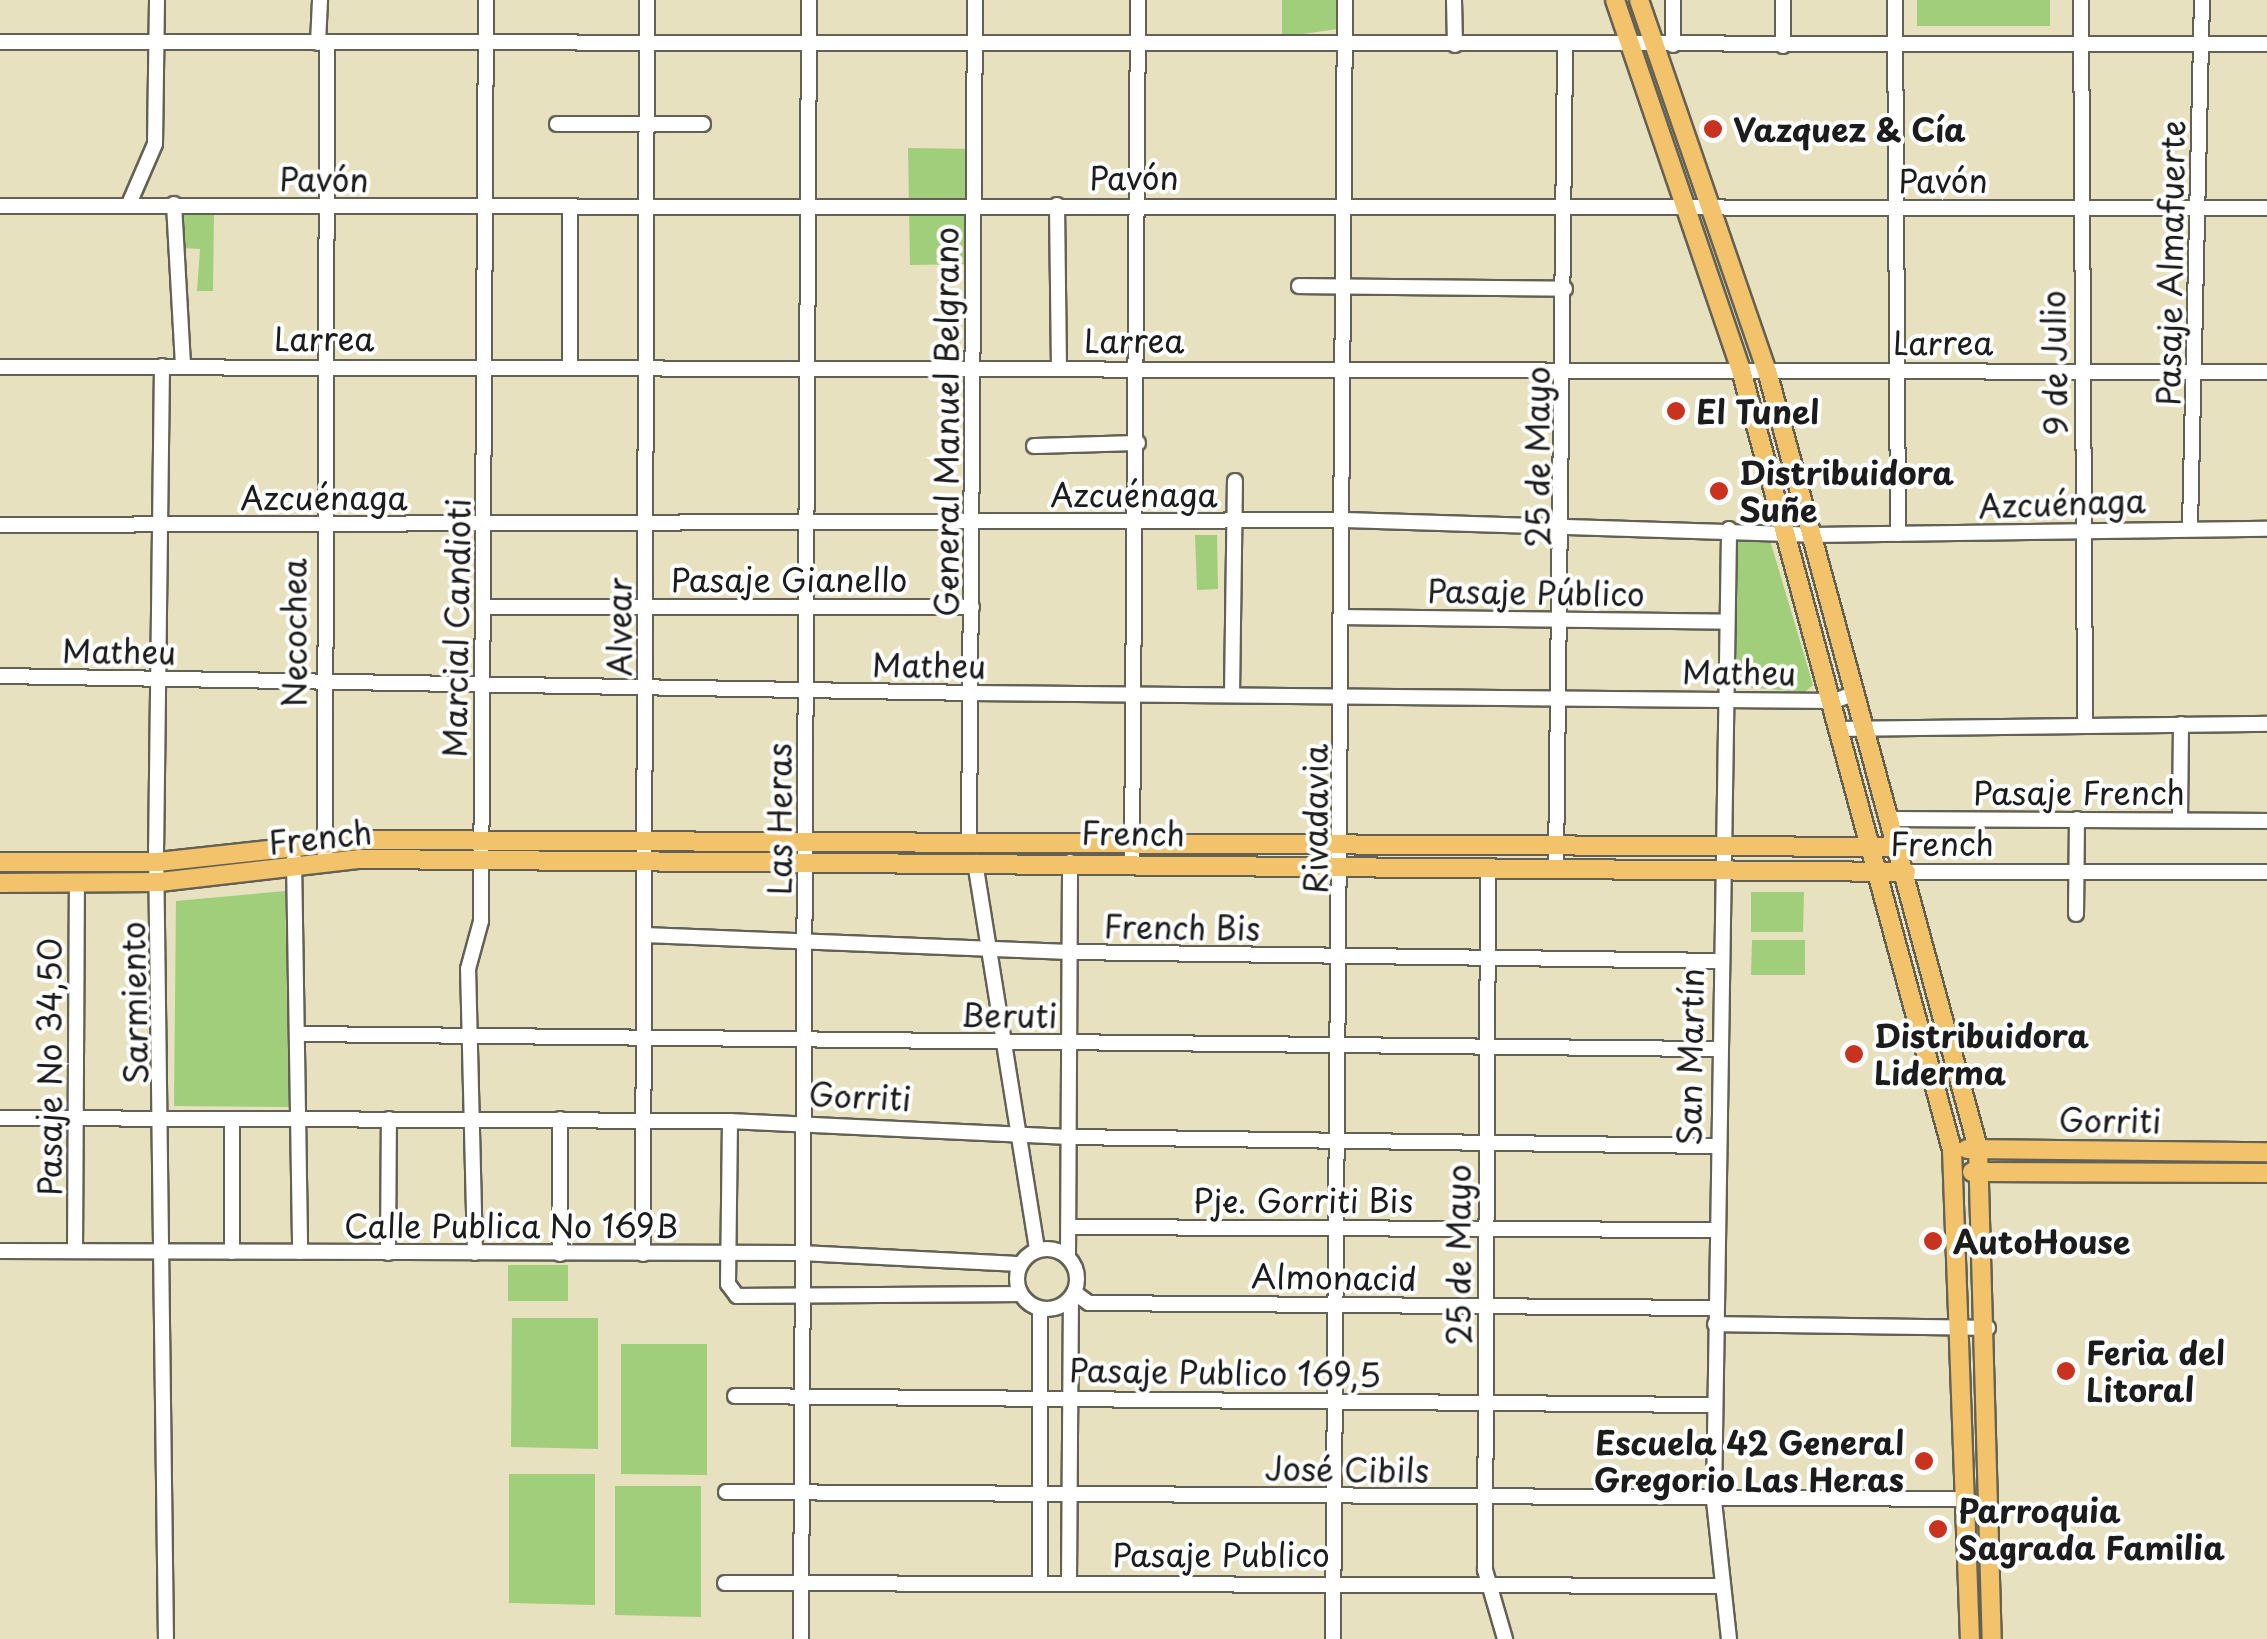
<!DOCTYPE html>
<meta charset="utf-8">
<style>
body{margin:0}
#map{position:relative;width:2267px;height:1639px;overflow:hidden;background:#e8e1bf;font-family:"Playpen Sans",sans-serif}
div>[style]{position:absolute}
.green>*{inset:0;background:#a1ce7b}
.roads{filter:drop-shadow(2px 0 #636155) drop-shadow(-2px 0 #636155) drop-shadow(0 2px #636155) drop-shadow(0 -2px #636155)}
.minor>*{height:14px;margin:-7px;padding:0 7px;transform-origin:7px;border-radius:7px;background:#fff}
.minor>.ring{margin:-7px;padding:0;box-sizing:content-box;background:none;border:14px solid #fff;border-radius:50%}
.major>*{height:18px;margin:-9px;padding:0 9px;transform-origin:9px;border-radius:9px;background:#f2c36a}
.dots>*{width:28px;height:28px;translate:-50% -50%;box-sizing:border-box;border:5px solid #fff;border-radius:50%}
span{translate:-50% -50%;white-space:nowrap;text-align:center;line-height:1.15;-webkit-text-stroke:8px #fff;paint-order:stroke}
.poi-label{font-size:32px;color:#1c1c1c;font-weight:700}
.left{translate:0 -50%;text-align:left}
.right{translate:-100% -50%;text-align:right}
.street-label{font-size:32px;color:#1c1c1c}
</style>
<div id="map">
<div class="green">
<div style="clip-path:polygon(1282px 0,1338px 0,1338px 29px,1282px 37px)"></div>
<div style="clip-path:polygon(1917px 0,2050px 0,2050px 26px,1917px 26px)"></div>
<div style="clip-path:polygon(908px 148px,975px 149px,975px 264px,910px 265px)"></div>
<div style="clip-path:polygon(181px 214px,214px 214px,213px 291px,197px 291px,200px 249px,182px 248px)"></div>
<div style="clip-path:polygon(1195px 535px,1217px 535px,1218px 589px,1197px 590px)"></div>
<div style="clip-path:polygon(1769px 537px,1813px 685px,1805px 692px,1733px 686px,1734px 540px)"></div>
<div style="clip-path:polygon(285px 891px,289px 1107px,174px 1106px,176px 901px)"></div>
<div style="clip-path:polygon(1751px 892px,1804px 892px,1803px 932px,1751px 932px)"></div>
<div style="clip-path:polygon(1752px 940px,1805px 940px,1805px 975px,1751px 975px)"></div>
<div style="clip-path:polygon(508px 1265px,568px 1265px,568px 1301px,508px 1301px)"></div>
<div style="clip-path:polygon(512px 1318px,598px 1318px,598px 1449px,511px 1447px)"></div>
<div style="clip-path:polygon(621px 1344px,707px 1344px,707px 1475px,621px 1474px)"></div>
<div style="clip-path:polygon(509px 1474px,595px 1474px,595px 1605px,509px 1603px)"></div>
<div style="clip-path:polygon(615px 1486px,701px 1486px,701px 1617px,615px 1615px)"></div>
</div>
<div class="roads">
<div class="minor">
<div style="left:1454px;top:0;width:45px;rotate:88.7deg"></div>
<div style="left:1895px;top:0;width:534px;rotate:89.68deg"></div>
<div style="left:2081px;top:0;width:724px;rotate:89.68deg"></div>
<div style="left:0;top:42px;width:2267px;rotate:0.05deg"></div>
<div style="left:318px;top:43px;width:43px;rotate:-87.3deg"></div>
<div style="left:1673px;top:45px;width:45px;rotate:-90deg"></div>
<div style="left:1783px;top:46px;width:46px;rotate:-90deg"></div>
<div style="left:557px;top:124px;width:146px"></div>
<div style="left:129px;top:204px;width:65px;rotate:-66.6deg"></div>
<div style="left:155px;top:144px;width:144px;rotate:-89.2deg"></div>
<div style="left:174px;top:204px;width:162px;rotate:86.8deg"></div>
<div style="left:1057px;top:205px;width:162px;rotate:89.3deg"></div>
<div style="left:0;top:206px;width:2267px;rotate:0.05deg"></div>
<div style="left:570px;top:206px;width:160px;rotate:90deg"></div>
<div style="left:1299px;top:286px;width:266px;rotate:0.6deg"></div>
<div style="left:162px;top:366px;width:480px;rotate:90.7deg"></div>
<div style="left:156px;top:846px;width:793px;rotate:89.28deg"></div>
<div style="left:0;top:367px;width:2267px;rotate:0.13deg"></div>
<div style="left:1034px;top:446px;width:104px;rotate:-1.7deg"></div>
<div style="left:0;top:525px;width:1345px;rotate:-0.21deg"></div>
<div style="left:1345px;top:520px;width:468px;rotate:1.8deg"></div>
<div style="left:1813px;top:535px;width:454px;rotate:-0.8deg"></div>
<div style="left:2190px;top:527px;width:527px;rotate:-88.7deg"></div>
<div style="left:485px;top:607px;width:487px"></div>
<div style="left:1344px;top:617px;width:383px;rotate:0.7deg"></div>
<div style="left:0;top:676px;width:971px;rotate:1deg"></div>
<div style="left:971px;top:693px;width:863px;rotate:0.53deg"></div>
<div style="left:1834px;top:701px;width:23px;rotate:-20deg"></div>
<div style="left:1232px;top:694px;width:213px;rotate:-89.2deg"></div>
<div style="left:1842px;top:729px;width:425px;rotate:-0.7deg"></div>
<div style="left:1891px;top:819px;width:376px;rotate:0.3deg"></div>
<div style="left:2180px;top:820px;width:96px;rotate:-89.4deg"></div>
<div style="left:969px;top:845px;width:845px;rotate:-89.59deg"></div>
<div style="left:294px;top:859px;width:393px;rotate:89.1deg"></div>
<div style="left:325px;top:862px;width:819px;rotate:-89.86deg"></div>
<div style="left:975px;top:862px;width:393px;rotate:80.9deg"></div>
<div style="left:1132px;top:862px;width:862px;rotate:-89.6deg"></div>
<div style="left:1488px;top:868px;width:702px;rotate:90.24deg"></div>
<div style="left:1485px;top:1570px;width:72px;rotate:73.8deg"></div>
<div style="left:1556px;top:869px;width:823px;rotate:-89.37deg"></div>
<div style="left:1906px;top:872px;width:361px"></div>
<div style="left:2076px;top:914px;width:95px;rotate:-89.4deg"></div>
<div style="left:645px;top:935px;width:424px;rotate:2.3deg"></div>
<div style="left:1069px;top:952px;width:649px;rotate:0.79deg"></div>
<div style="left:300px;top:1034px;width:1417px;rotate:0.61deg"></div>
<div style="left:0;top:1118px;width:730px;rotate:0.24deg"></div>
<div style="left:730px;top:1121px;width:338px;rotate:2.7deg"></div>
<div style="left:1068px;top:1137px;width:648px;rotate:0.8deg"></div>
<div style="left:232px;top:1119px;width:133px;rotate:90deg"></div>
<div style="left:730px;top:1121px;width:163px;rotate:90.7deg"></div>
<div style="left:728px;top:1284px;width:15px;rotate:53deg"></div>
<div style="left:737px;top:1296px;width:283px;rotate:-0.4deg"></div>
<div style="left:1069px;top:1227px;width:647px;rotate:0.27deg"></div>
<div class="ring" style="left:1017px;top:1249px;width:46px;height:46px"></div>
<div style="left:0;top:1251px;width:801px;rotate:0.14deg"></div>
<div style="left:801px;top:1253px;width:220px;rotate:2.9deg"></div>
<div style="left:75px;top:1251px;width:368px;rotate:-89.7deg"></div>
<div style="left:388px;top:1253px;width:134px;rotate:-89.6deg"></div>
<div style="left:475px;top:1253px;width:284px;rotate:-91.4deg"></div>
<div style="left:468px;top:969px;width:50px;rotate:-74.8deg"></div>
<div style="left:481px;top:921px;width:921px;rotate:-89.69deg"></div>
<div style="left:560px;top:1254px;width:135px;rotate:-90deg"></div>
<div style="left:643px;top:1254px;width:1254px;rotate:-89.82deg"></div>
<div style="left:1068px;top:1256px;width:394px;rotate:-89.7deg"></div>
<div style="left:1075px;top:1293px;width:17px;rotate:36deg"></div>
<div style="left:1089px;top:1303px;width:626px;rotate:0.46deg"></div>
<div style="left:1040px;top:1309px;width:272px;rotate:90deg"></div>
<div style="left:1715px;top:1324px;width:273px;rotate:0.8deg"></div>
<div style="left:735px;top:1396px;width:980px;rotate:0.53deg"></div>
<div style="left:726px;top:1492px;width:1242px;rotate:0.32deg"></div>
<div style="left:1069px;top:1581px;width:282px;rotate:-89.6deg"></div>
<div style="left:725px;top:1583px;width:992px;rotate:0.17deg"></div>
<div style="left:801px;top:1639px;width:1639px;rotate:-89.72deg"></div>
<div style="left:1333px;top:1639px;width:1639px;rotate:-89.58deg"></div>
<div style="left:1729px;top:1639px;width:140px;rotate:-96.2deg"></div>
<div style="left:1714px;top:1500px;width:971px;rotate:-89.11deg"></div>
</div>
<div class="major">
<div style="left:1615px;top:0;width:391px;rotate:71.2deg"></div>
<div style="left:1741px;top:370px;width:808px;rotate:74.86deg"></div>
<div style="left:1952px;top:1150px;width:489px;rotate:87.9deg"></div>
<div style="left:1639px;top:0;width:392px;rotate:71deg"></div>
<div style="left:1767px;top:371px;width:805px;rotate:74.81deg"></div>
<div style="left:1978px;top:1148px;width:491px;rotate:88.4deg"></div>
<div style="left:0;top:862px;width:158px"></div>
<div style="left:158px;top:862px;width:204px;rotate:-6.2deg"></div>
<div style="left:361px;top:840px;width:1538px;rotate:0.26deg"></div>
<div style="left:0;top:883px;width:160px;rotate:-0.4deg"></div>
<div style="left:160px;top:882px;width:201px;rotate:-6.6deg"></div>
<div style="left:360px;top:859px;width:1546px;rotate:0.48deg"></div>
<div style="left:1967px;top:1149px;width:300px;rotate:0.6deg"></div>
<div style="left:1972px;top:1172px;width:295px;rotate:0.2deg"></div>
</div>
</div>
<div class="dots">
<div style="left:1713px;top:129px;background:#c8321e"></div>
<div style="left:1676px;top:411px;background:#c8321e"></div>
<div style="left:1719px;top:491px;background:#c8321e"></div>
<div style="left:1854px;top:1054px;background:#c8321e"></div>
<div style="left:1933px;top:1241px;background:#c8321e"></div>
<div style="left:2066px;top:1371px;background:#c8321e"></div>
<div style="left:1924px;top:1461px;background:#c8321e"></div>
<div style="left:1938px;top:1529px;background:#c8321e"></div>
</div>
<div class="poi-label">
<span class="left" style="left:1733px;top:129px">Vazquez &amp; Cía</span>
<span class="left" style="left:1696px;top:411px">El Tunel</span>
<span class="left" style="left:1739px;top:491px">Distribuidora<br>Suñe</span>
<span class="left" style="left:1874px;top:1054px">Distribuidora<br>Liderma</span>
<span class="left" style="left:1953px;top:1241px">AutoHouse</span>
<span class="left" style="left:2086px;top:1371px">Feria del<br>Litoral</span>
<span class="right" style="left:1904px;top:1461px">Escuela 42 General<br>Gregorio Las Heras</span>
<span class="left" style="left:1958px;top:1529px">Parroquia<br>Sagrada Familia</span>
</div>
<div class="street-label">
<span style="left:1134px;top:177px">Pavón</span>
<span style="left:324px;top:179px;rotate:1deg">Pavón</span>
<span style="left:1943px;top:180px">Pavón</span>
<span style="left:2170px;top:263px;rotate:-89deg">Pasaje Almafuerte</span>
<span style="left:324px;top:338px">Larrea</span>
<span style="left:1134px;top:340px">Larrea</span>
<span style="left:1943px;top:342px">Larrea</span>
<span style="left:2054px;top:363px;rotate:-91deg">9 de Julio</span>
<span style="left:946px;top:422px;rotate:-90deg">General Manuel Belgrano</span>
<span style="left:1537px;top:457px;rotate:-90deg">25 de Mayo</span>
<span style="left:1134px;top:494px">Azcuénaga</span>
<span style="left:324px;top:497px">Azcuénaga</span>
<span style="left:2062px;top:503px;rotate:-2deg">Azcuénaga</span>
<span style="left:789px;top:579px">Pasaje Gianello</span>
<span style="left:1536px;top:592px;rotate:1deg">Pasaje Público</span>
<span style="left:619px;top:627px;rotate:-90deg">Alvear</span>
<span style="left:456px;top:628px;rotate:-89deg">Marcial Candioti</span>
<span style="left:294px;top:633px;rotate:-90deg">Necochea</span>
<span style="left:119px;top:651px;rotate:1deg">Matheu</span>
<span style="left:929px;top:665px;rotate:1deg">Matheu</span>
<span style="left:1739px;top:672px;rotate:1deg">Matheu</span>
<span style="left:2079px;top:792px">Pasaje French</span>
<span style="left:779px;top:819px;rotate:-90deg">Las Heras</span>
<span style="left:1315px;top:819px;rotate:-90deg">Rivadavia</span>
<span style="left:1133px;top:833px;rotate:1deg">French</span>
<span style="left:320px;top:837px;rotate:-6deg">French</span>
<span style="left:1942px;top:843px">French</span>
<span style="left:1182px;top:927px;rotate:1deg">French Bis</span>
<span style="left:134px;top:1003px;rotate:-91deg">Sarmiento</span>
<span style="left:1009px;top:1015px;rotate:1deg">Beruti</span>
<span style="left:1690px;top:1057px;rotate:-89deg">San Martín</span>
<span style="left:49px;top:1067px;rotate:-90deg">Pasaje No 34,50</span>
<span style="left:860px;top:1096px;rotate:3deg">Gorriti</span>
<span style="left:2110px;top:1120px;rotate:1deg">Gorriti</span>
<span style="left:1303px;top:1200px">Pje. Gorriti Bis</span>
<span style="left:511px;top:1225px">Calle Publica No 169B</span>
<span style="left:1458px;top:1255px;rotate:-90deg">25 de Mayo</span>
<span style="left:1334px;top:1277px;rotate:1deg">Almonacid</span>
<span style="left:1225px;top:1372px;rotate:1deg">Pasaje Publico 169,5</span>
<span style="left:1347px;top:1469px;rotate:1deg">José Cibils</span>
<span style="left:1221px;top:1554px">Pasaje Publico</span>
</div>
</div>
